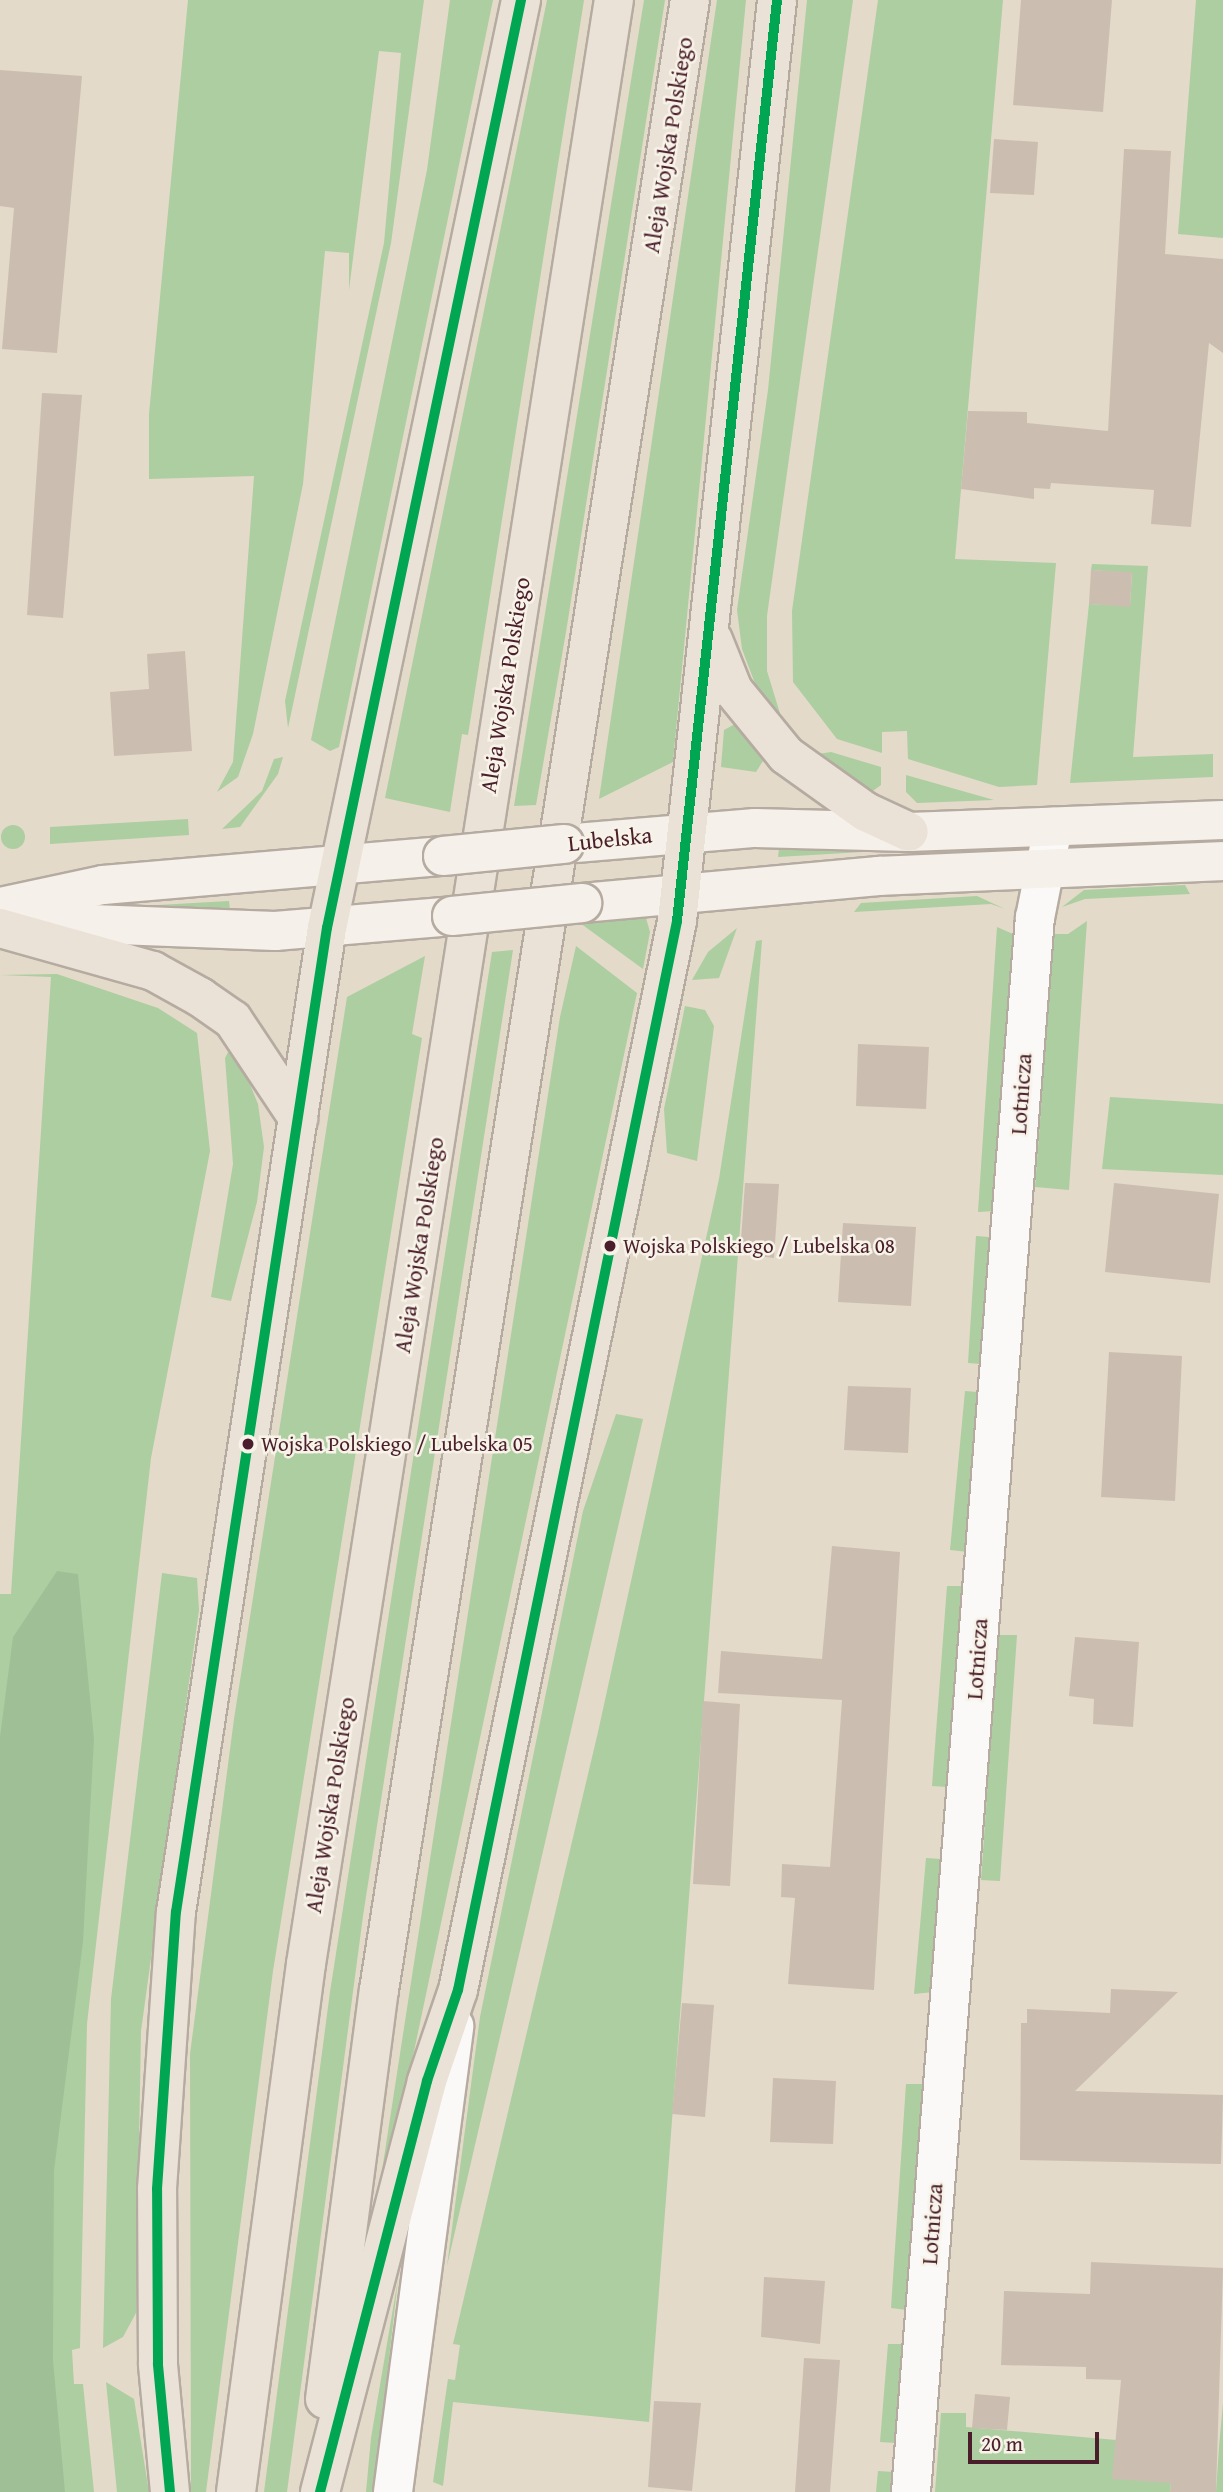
<!DOCTYPE html>
<style>
body{margin:0}
#map{position:relative;width:1223px;height:2492px;overflow:hidden;background:#e3dac9;font-family:"Gentium Book Plus",serif}
div>[style]{position:absolute}
.green>*{inset:0;background:#adcea0}
.round{border-radius:50%}
.forest>*{inset:0;background:#9fc097}
.building>*{inset:0;background:#cbbeb1}
.roads{filter:drop-shadow(2px 0 #b5aba1) drop-shadow(-2px 0 #b5aba1) drop-shadow(0 2px #b5aba1) drop-shadow(0 -2px #b5aba1)}
.street>*{height:38px;margin:-19px;padding:0 19px;transform-origin:19px;border-radius:19px;background:#fbf9f7}
.secondary>*{height:38px;margin:-19px;padding:0 19px;transform-origin:19px;border-radius:19px;background:#f5f0e9}
.primary>*{height:38px;margin:-19px;padding:0 19px;transform-origin:19px;border-radius:19px;background:#ebe2d7}
.bridges{filter:drop-shadow(2px 0 #b5aba1) drop-shadow(-2px 0 #b5aba1) drop-shadow(0 2px #b5aba1) drop-shadow(0 -2px #b5aba1)}
.secondary-bridge>*{height:38px;margin:-19px;padding:0 19px;transform-origin:19px;border-radius:19px;background:#f5f0e9}
.bus-1>*{height:10px;margin:-5px;padding:0 5px;transform-origin:5px;border-radius:5px;background:#00a651}
.dots>*{width:19px;height:19px;translate:-50% -50%;box-sizing:border-box;border:4px solid #f7f3e8;border-radius:50%}
span{translate:-50% -50%;white-space:nowrap;text-align:center;line-height:1.15;-webkit-text-stroke:5px #f7f3e8;paint-order:stroke}
.bus-label{font-size:21px;color:#4a1f2b}
.left{translate:0 -50%;text-align:left}
.street-label{font-size:23px;color:#4a1f2b}
.scale{position:absolute;left:968px;top:2432px;width:131px;height:32px;box-sizing:border-box;border:4px solid #4a1f2b;border-top:0;padding-left:9px;font-size:21px;line-height:24px;white-space:nowrap;color:#4a1f2b;-webkit-text-stroke:5px #f7f3e8;paint-order:stroke}
</style>
<div id="map">
<div class="green">
<div style="clip-path:polygon(188px 0,424px 0,391px 243px,288px 728px,285px 701px,384px 243px,401px 53px,379px 51px,349px 290px,349px 253px,325px 251px,303px 484px,253px 734px,238px 777px,217px 792px,233px 762px,254px 476px,149px 479px,149px 414px)"></div>
<div style="clip-path:polygon(450px 0,493px 0,339px 747px,330px 751px,311px 740px,427px 170px)"></div>
<div style="clip-path:polygon(547px 0,584px 0,468px 735px,462px 734px,450px 812px,385px 798px)"></div>
<div style="clip-path:polygon(644px 0,665px 0,567px 626px,536px 805px,514px 806px)"></div>
<div style="clip-path:polygon(717px 0,746px 0,673px 762px,599px 799px)"></div>
<div style="clip-path:polygon(807px 0,853px 0,767px 616px,767px 671px,786px 733px,759px 694px,742px 649px,737px 610px,768px 390px)"></div>
<div style="clip-path:polygon(878px 0,1003px 0,955px 559px,1056px 563px,1037px 785px,999px 787px,908px 759px,907px 731px,882px 732px,882px 753px,837px 739px,793px 682px,792px 611px)"></div>
<div style="clip-path:polygon(1196px 0,1223px 0,1223px 238px,1178px 234px)"></div>
<div style="clip-path:polygon(1092px 564px,1148px 566px,1133px 757px,1213px 754px,1213px 777px,1070px 783px,1089px 604px,1130px 606px,1132px 573px,1091px 570px)"></div>
<div style="clip-path:polygon(735px 724px,763px 761px,756px 772px,721px 767px,724px 730px)"></div>
<div style="clip-path:polygon(831px 752px,881px 767px,881px 785px,870px 793px,818px 754px)"></div>
<div style="clip-path:polygon(283px 757px,278px 774px,240px 827px,222px 829px,262px 791px,274px 759px)"></div>
<div style="clip-path:polygon(906px 775px,994px 800px,917px 803px,906px 792px)"></div>
<div style="clip-path:polygon(188px 819px,189px 835px,50px 844px,50px 827px)"></div>
<div class="round" style="left:1px;top:825px;width:24px;height:24px"></div>
<div style="clip-path:polygon(780px 840px,879px 849px,879px 851px,778px 857px)"></div>
<div style="clip-path:polygon(1185px 885px,1190px 894px,1085px 899px,1062px 907px,1084px 890px)"></div>
<div style="clip-path:polygon(977px 896px,1005px 909px,991px 904px,854px 912px,861px 903px)"></div>
<div style="clip-path:polygon(229px 901px,231px 918px,106px 908px)"></div>
<div style="clip-path:polygon(646px 918px,650px 932px,643px 969px,580px 923px)"></div>
<div style="clip-path:polygon(1087px 921px,1069px 1190px,1035px 1187px,1054px 934px,1068px 934px)"></div>
<div style="clip-path:polygon(997px 927px,1013px 934px,995px 1211px,978px 1212px)"></div>
<div style="clip-path:polygon(737px 928px,719px 978px,692px 980px,708px 952px)"></div>
<div style="clip-path:polygon(762px 940px,649px 2422px,453px 2402px,443px 2486px,433px 2482px,448px 2379px,455px 2380px,460px 2345px,453px 2344px,598px 1732px,719px 1179px,756px 941px)"></div>
<div style="clip-path:polygon(576px 946px,637px 993px,393px 2151px,381px 2177px,560px 1017px)"></div>
<div style="clip-path:polygon(513px 950px,363px 1916px,287px 2492px,264px 2492px,330px 1992px,492px 952px)"></div>
<div style="clip-path:polygon(425px 956px,412px 1034px,422px 1038px,273px 1971px,206px 2492px,191px 2492px,190px 2054px,234px 1719px,347px 997px)"></div>
<div style="clip-path:polygon(57px 974px,158px 1008px,197px 1033px,210px 1151px,151px 1458px,87px 2024px,80px 2348px,72px 2350px,74px 2384px,83px 2384px,94px 2492px,0 2492px,0 1594px,11px 1594px,51px 977px,0 975px)"></div>
<div style="clip-path:polygon(685px 1006px,705px 1010px,714px 1026px,697px 1161px,667px 1153px,664px 1109px)"></div>
<div style="clip-path:polygon(233px 1043px,258px 1104px,264px 1147px,257px 1202px,231px 1301px,211px 1297px,233px 1164px,225px 1058px)"></div>
<div style="clip-path:polygon(1110px 1097px,1223px 1104px,1223px 1175px,1102px 1169px)"></div>
<div style="clip-path:polygon(976px 1236px,989px 1237px,981px 1364px,968px 1363px)"></div>
<div style="clip-path:polygon(965px 1391px,977px 1392px,968px 1552px,950px 1550px)"></div>
<div style="clip-path:polygon(616px 1414px,643px 1419px,447px 2266px,480px 2017px,583px 1511px)"></div>
<div style="clip-path:polygon(162px 1573px,197px 1578px,199px 1610px,141px 2031px,136px 2313px,123px 2337px,103px 2348px,111px 1999px)"></div>
<div style="clip-path:polygon(947px 1586px,965px 1586px,948px 1787px,932px 1786px)"></div>
<div style="clip-path:polygon(998px 1635px,1017px 1635px,1000px 1881px,981px 1880px)"></div>
<div style="clip-path:polygon(926px 1858px,941px 1859px,934px 1992px,914px 1994px)"></div>
<div style="clip-path:polygon(906px 2084px,925px 2084px,907px 2310px,891px 2308px)"></div>
<div style="clip-path:polygon(398px 2279px,374px 2492px,366px 2492px,371px 2438px)"></div>
<div style="clip-path:polygon(888px 2344px,906px 2344px,896px 2443px,880px 2442px)"></div>
<div style="clip-path:polygon(106px 2382px,134px 2399px,149px 2492px,117px 2492px)"></div>
<div style="clip-path:polygon(1223px 2403px,1223px 2492px,1216px 2492px,1219px 2447px)"></div>
<div style="clip-path:polygon(941px 2413px,966px 2413px,966px 2427px,1116px 2440px,1171px 2483px,1170px 2492px,935px 2492px)"></div>
<div style="clip-path:polygon(878px 2471px,894px 2472px,893px 2492px,876px 2492px)"></div>
</div>
<div class="forest">
<div style="clip-path:polygon(57px 1571px,78px 1574px,94px 1739px,83px 1942px,54px 2171px,53px 2360px,65px 2492px,0 2492px,0 1737px,13px 1637px)"></div>
</div>
<div class="building">
<div style="clip-path:polygon(1021px 0,1112px 0,1103px 112px,1013px 105px)"></div>
<div style="clip-path:polygon(0 70px,82px 76px,57px 353px,2px 349px,14px 208px,0 206px)"></div>
<div style="clip-path:polygon(994px 139px,1038px 142px,1034px 195px,990px 193px)"></div>
<div style="clip-path:polygon(1124px 149px,1171px 151px,1165px 254px,1223px 259px,1223px 353px,1209px 343px,1191px 527px,1151px 524px,1154px 490px,1051px 483px,1050px 489px,1034px 488px,1034px 499px,961px 489px,968px 411px,1027px 412px,1027px 423px,1108px 431px)"></div>
<div style="clip-path:polygon(42px 393px,82px 395px,63px 618px,27px 615px)"></div>
<div style="clip-path:polygon(1091px 570px,1132px 572px,1130px 607px,1089px 604px)"></div>
<div style="clip-path:polygon(185px 651px,192px 751px,114px 756px,110px 692px,149px 689px,147px 654px)"></div>
<div style="clip-path:polygon(858px 1044px,929px 1047px,926px 1109px,856px 1106px)"></div>
<div style="clip-path:polygon(745px 1183px,779px 1184px,774px 1258px,740px 1254px)"></div>
<div style="clip-path:polygon(1114px 1183px,1219px 1194px,1210px 1283px,1105px 1272px)"></div>
<div style="clip-path:polygon(843px 1223px,916px 1227px,911px 1306px,838px 1302px)"></div>
<div style="clip-path:polygon(1109px 1352px,1182px 1356px,1175px 1501px,1101px 1497px)"></div>
<div style="clip-path:polygon(848px 1386px,911px 1388px,908px 1453px,844px 1450px)"></div>
<div style="clip-path:polygon(832px 1546px,900px 1552px,874px 1990px,788px 1984px,795px 1898px,781px 1897px,782px 1864px,830px 1867px,842px 1700px,718px 1693px,721px 1651px,822px 1659px)"></div>
<div style="clip-path:polygon(1075px 1637px,1139px 1642px,1133px 1727px,1093px 1724px,1094px 1699px,1069px 1696px)"></div>
<div style="clip-path:polygon(703px 1701px,740px 1704px,730px 1886px,693px 1884px)"></div>
<div style="clip-path:polygon(1111px 1989px,1178px 1992px,1075px 2091px,1223px 2095px,1221px 2164px,1020px 2160px,1021px 2023px,1027px 2023px,1027px 2009px,1110px 2013px)"></div>
<div style="clip-path:polygon(682px 2003px,714px 2005px,705px 2117px,672px 2114px)"></div>
<div style="clip-path:polygon(773px 2078px,836px 2081px,833px 2144px,770px 2142px)"></div>
<div style="clip-path:polygon(1091px 2262px,1223px 2268px,1216px 2492px,1170px 2492px,1171px 2483px,1112px 2479px,1121px 2380px,1086px 2379px,1086px 2367px,1001px 2365px,1004px 2291px,1090px 2294px)"></div>
<div style="clip-path:polygon(764px 2277px,825px 2281px,820px 2344px,761px 2337px)"></div>
<div style="clip-path:polygon(804px 2358px,840px 2360px,830px 2492px,795px 2492px)"></div>
<div style="clip-path:polygon(975px 2394px,1010px 2397px,1007px 2430px,972px 2428px)"></div>
<div style="clip-path:polygon(654px 2401px,701px 2403px,692px 2491px,648px 2487px)"></div>
</div>
<div class="roads">
<div class="street">
<div style="left:393px;top:2492px;width:470px;rotate:-82.5deg"></div>
<div style="left:911px;top:2492px;width:1579px;rotate:-85.5deg"></div>
<div style="left:1035px;top:918px;width:93px;rotate:-78.8deg"></div>
</div>
<div class="secondary">
<div style="left:564px;top:844px;width:192px;rotate:-4.8deg"></div>
<div style="left:755px;top:828px;width:154px;rotate:1.5deg"></div>
<div style="left:909px;top:832px;width:314px;rotate:-2.2deg"></div>
<div style="left:582px;top:903px;width:298px;rotate:-5.2deg"></div>
<div style="left:879px;top:876px;width:344px;rotate:-2.5deg"></div>
<div style="left:0;top:907px;width:105px;rotate:-12.1deg"></div>
<div style="left:103px;top:885px;width:341px;rotate:-4.9deg"></div>
<div style="left:13px;top:921px;width:262px;rotate:2.2deg"></div>
<div style="left:275px;top:931px;width:178px;rotate:-4.8deg"></div>
</div>
<div class="primary">
<div style="left:713px;top:640px;width:54px;rotate:68.2deg"></div>
<div style="left:733px;top:690px;width:84px;rotate:50.8deg"></div>
<div style="left:786px;top:755px;width:98px;rotate:35.5deg"></div>
<div style="left:866px;top:812px;width:47px;rotate:24.9deg"></div>
<div style="left:0;top:928px;width:159px;rotate:15.7deg"></div>
<div style="left:153px;top:971px;width:54px;rotate:29deg"></div>
<div style="left:200px;top:997px;width:40px;rotate:34.9deg"></div>
<div style="left:233px;top:1020px;width:118px;rotate:56.4deg"></div>
<div style="left:325px;top:2399px;width:413px;rotate:-82.5deg"></div>
<div style="left:379px;top:1990px;width:2014px;rotate:-81.12deg"></div>
<div style="left:170px;top:2492px;width:129px;rotate:-95.4deg"></div>
<div style="left:158px;top:2364px;width:175px;rotate:-90.3deg"></div>
<div style="left:157px;top:2189px;width:278px;rotate:-86.1deg"></div>
<div style="left:176px;top:1912px;width:996px;rotate:-81.28deg"></div>
<div style="left:327px;top:928px;width:948px;rotate:-78.19deg"></div>
<div style="left:236px;top:2492px;width:533px;rotate:-82.45deg"></div>
<div style="left:306px;top:1964px;width:1988px;rotate:-81.09deg"></div>
<div style="left:320px;top:2492px;width:425px;rotate:-75.4deg"></div>
<div style="left:427px;top:2081px;width:96px;rotate:-71.2deg"></div>
<div style="left:458px;top:1990px;width:1091px;rotate:-78.42deg"></div>
<div style="left:677px;top:921px;width:926px;rotate:-83.8deg"></div>
</div>
</div>
<div class="bridges">
<div class="secondary-bridge">
<div style="left:443px;top:856px;width:122px;rotate:-5.7deg"></div>
<div style="left:452px;top:916px;width:131px;rotate:-5.7deg"></div>
</div>
</div>
<div class="bus-1">
<div style="left:170px;top:2492px;width:129px;rotate:-95.4deg"></div>
<div style="left:158px;top:2364px;width:175px;rotate:-90.3deg"></div>
<div style="left:157px;top:2189px;width:278px;rotate:-86.1deg"></div>
<div style="left:176px;top:1912px;width:996px;rotate:-81.28deg"></div>
<div style="left:327px;top:928px;width:948px;rotate:-78.19deg"></div>
<div style="left:320px;top:2492px;width:425px;rotate:-75.4deg"></div>
<div style="left:427px;top:2081px;width:96px;rotate:-71.2deg"></div>
<div style="left:458px;top:1990px;width:1091px;rotate:-78.42deg"></div>
<div style="left:677px;top:921px;width:926px;rotate:-83.8deg"></div>
</div>
<div class="dots">
<div style="left:610px;top:1246px;background:#4a1f2b"></div>
<div style="left:248px;top:1444px;background:#4a1f2b"></div>
</div>
<div class="bus-label">
<span class="left" style="left:623px;top:1246px">Wojska Polskiego / Lubelska 08</span>
<span class="left" style="left:261px;top:1444px">Wojska Polskiego / Lubelska 05</span>
</div>
<div class="street-label">
<span style="left:668px;top:145px;rotate:-81deg">Aleja Wojska Polskiego</span>
<span style="left:505px;top:685px;rotate:-81deg">Aleja Wojska Polskiego</span>
<span style="left:610px;top:839px;rotate:-6deg">Lubelska</span>
<span style="left:1021px;top:1094px;rotate:-86deg">Lotnicza</span>
<span style="left:419px;top:1245px;rotate:-81deg">Aleja Wojska Polskiego</span>
<span style="left:977px;top:1659px;rotate:-86deg">Lotnicza</span>
<span style="left:330px;top:1805px;rotate:-81deg">Aleja Wojska Polskiego</span>
<span style="left:932px;top:2224px;rotate:-86deg">Lotnicza</span>
</div>
<div class="scale">20 m</div>
</div>
